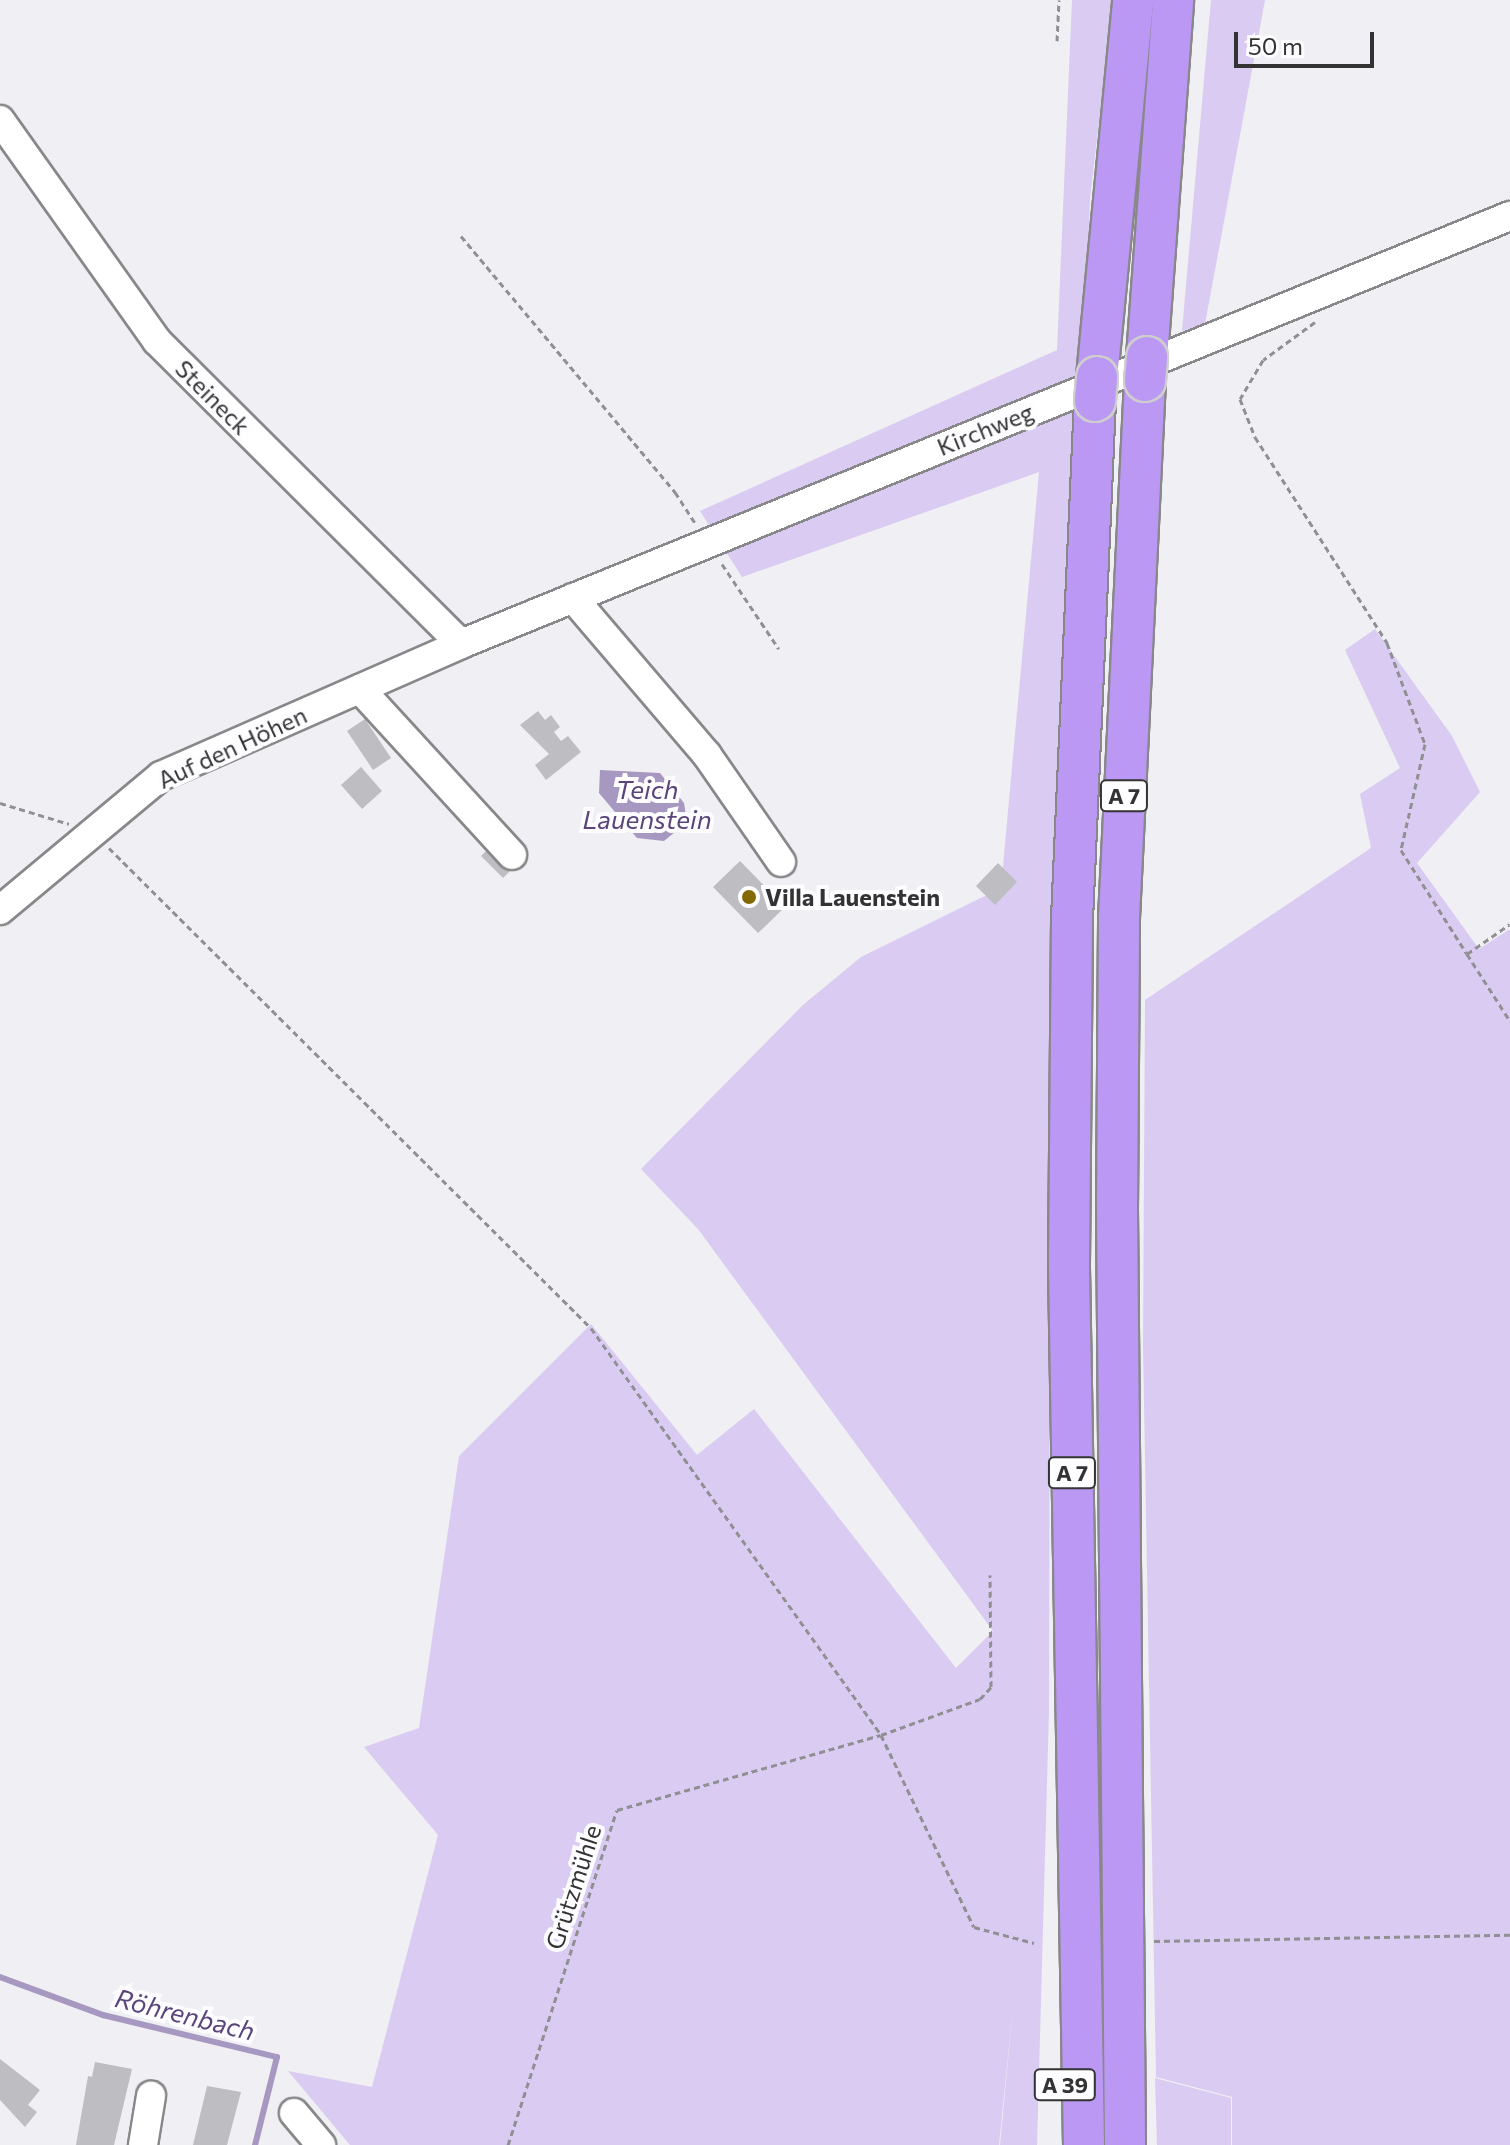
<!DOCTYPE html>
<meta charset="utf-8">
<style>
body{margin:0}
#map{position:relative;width:1510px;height:2145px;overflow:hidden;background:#f0eff3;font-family:Commissioner,sans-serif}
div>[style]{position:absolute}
.green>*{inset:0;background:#d9cbf2}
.water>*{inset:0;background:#a698c1}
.stream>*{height:6px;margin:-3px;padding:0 3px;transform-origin:3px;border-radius:3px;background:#a698c1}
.building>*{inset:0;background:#bebdc1}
.path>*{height:3px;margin-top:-1.5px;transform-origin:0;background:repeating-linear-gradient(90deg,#908f92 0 6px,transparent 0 10px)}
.roads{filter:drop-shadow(2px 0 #88878a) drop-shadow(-2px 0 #88878a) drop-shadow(0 2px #88878a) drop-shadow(0 -2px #88878a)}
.minor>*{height:28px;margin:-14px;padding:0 14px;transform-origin:14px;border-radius:14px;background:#fff}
.highway>*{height:40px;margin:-20px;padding:0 20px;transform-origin:20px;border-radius:20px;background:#ba98f3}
.bridges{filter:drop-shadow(2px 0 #cecece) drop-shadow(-2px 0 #cecece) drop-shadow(0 2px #cecece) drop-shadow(0 -2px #cecece)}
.highway-bridge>*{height:40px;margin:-20px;padding:0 20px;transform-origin:20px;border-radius:20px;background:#ba98f3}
.dots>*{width:22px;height:22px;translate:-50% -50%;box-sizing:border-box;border:4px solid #fdfcff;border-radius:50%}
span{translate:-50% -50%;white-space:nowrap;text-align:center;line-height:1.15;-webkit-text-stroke:8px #fdfcff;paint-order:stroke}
.shield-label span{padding:2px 6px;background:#fdfcff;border:2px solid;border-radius:6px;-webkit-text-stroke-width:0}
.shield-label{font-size:22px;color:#333334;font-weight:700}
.street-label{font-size:24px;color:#333334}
.poi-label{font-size:24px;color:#333334;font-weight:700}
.left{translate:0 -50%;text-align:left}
.water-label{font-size:26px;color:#59447b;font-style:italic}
.scale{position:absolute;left:1234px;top:32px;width:140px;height:36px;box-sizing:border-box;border:4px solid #333334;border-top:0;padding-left:10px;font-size:24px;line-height:28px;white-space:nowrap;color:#333334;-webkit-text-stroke:6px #fdfcff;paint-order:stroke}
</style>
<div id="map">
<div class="green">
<div style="clip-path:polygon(1072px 0,1113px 0,1090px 199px,1084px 337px,1078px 340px,1084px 338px,1050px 1266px,1049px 1710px,1037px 2145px,1000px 2145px,1013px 2007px,999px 2145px,350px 2145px,288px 2071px,372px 2087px,438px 1835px,364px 1747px,419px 1728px,459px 1456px,591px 1324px,697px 1455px,754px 1409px,956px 1668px,993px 1631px,698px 1229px,641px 1169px,803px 1005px,861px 957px,1001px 888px,1039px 472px,742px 577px,700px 511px,1057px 350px)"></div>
<div style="clip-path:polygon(1211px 0,1265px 0,1205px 324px,1182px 331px)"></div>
<div style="clip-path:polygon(1375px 629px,1452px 736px,1480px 792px,1417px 863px,1479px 949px,1510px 929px,1510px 2145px,1232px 2145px,1232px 2097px,1156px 2077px,1143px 1345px,1145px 1000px,1371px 848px,1360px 794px,1400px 768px,1345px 650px)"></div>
<div style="clip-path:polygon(1155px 2078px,1231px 2098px,1231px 2145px,1157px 2145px)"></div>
</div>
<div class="water">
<div style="clip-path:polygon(600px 770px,660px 773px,684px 803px,687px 822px,664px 841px,637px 838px,599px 793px)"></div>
</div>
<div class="stream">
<div style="left:0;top:1977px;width:110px;rotate:20.3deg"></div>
<div style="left:103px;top:2015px;width:179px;rotate:13.6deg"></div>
<div style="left:277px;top:2057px;width:91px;rotate:104deg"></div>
</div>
<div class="building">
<div style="clip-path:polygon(538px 711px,545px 720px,551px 715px,560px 727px,554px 732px,561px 741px,568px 736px,581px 752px,546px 780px,535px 765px,549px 754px,520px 725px)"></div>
<div style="clip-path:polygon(365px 719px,391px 758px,373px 770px,347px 731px)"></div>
<div style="clip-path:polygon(361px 767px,382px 791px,362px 809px,341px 785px)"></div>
<div style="clip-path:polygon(493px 844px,515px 866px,503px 878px,481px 856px)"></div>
<div style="clip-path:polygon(740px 861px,785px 907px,758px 933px,713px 887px)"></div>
<div style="clip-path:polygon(998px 863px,1017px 882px,995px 905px,976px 886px)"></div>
<div style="clip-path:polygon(0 2059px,40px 2090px,28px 2105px,37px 2112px,25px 2127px,0 2100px)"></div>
<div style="clip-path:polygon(95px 2062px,132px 2069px,114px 2145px,76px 2145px,88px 2076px,92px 2077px)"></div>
<div style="clip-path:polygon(207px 2086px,241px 2092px,227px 2145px,193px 2145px)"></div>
</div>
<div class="path">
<div style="left:1057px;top:41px;width:41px;rotate:-87.2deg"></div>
<div style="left:461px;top:236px;width:334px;rotate:50.1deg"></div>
<div style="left:675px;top:492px;width:38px;rotate:57deg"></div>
<div style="left:1315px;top:322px;width:64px;rotate:143.8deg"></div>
<div style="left:1263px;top:360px;width:45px;rotate:120.5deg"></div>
<div style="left:1240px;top:399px;width:41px;rotate:68.5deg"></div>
<div style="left:1255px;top:437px;width:245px;rotate:57.3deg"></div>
<div style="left:1387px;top:643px;width:108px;rotate:69.4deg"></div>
<div style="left:1425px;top:744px;width:109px;rotate:102.8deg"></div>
<div style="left:1401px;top:850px;width:123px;rotate:57.6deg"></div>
<div style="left:1467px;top:954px;width:52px;rotate:-34.9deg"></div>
<div style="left:722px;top:564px;width:102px;rotate:56.2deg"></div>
<div style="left:0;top:803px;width:72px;rotate:16.9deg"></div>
<div style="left:109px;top:848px;width:680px;rotate:44.88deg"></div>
<div style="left:591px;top:1328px;width:500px;rotate:54.5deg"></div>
<div style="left:881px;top:1735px;width:213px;rotate:64.2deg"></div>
<div style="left:974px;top:1927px;width:62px;rotate:14.9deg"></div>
<div style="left:1467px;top:954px;width:80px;rotate:57.3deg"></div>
<div style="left:1154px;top:1941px;width:356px;rotate:-1deg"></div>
<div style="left:508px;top:2145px;width:352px;rotate:-72deg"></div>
<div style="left:617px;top:1810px;width:274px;rotate:-15.9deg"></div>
<div style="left:881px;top:1735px;width:105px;rotate:-20deg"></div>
<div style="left:980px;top:1699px;width:16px;rotate:-47deg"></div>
<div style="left:991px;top:1687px;width:112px;rotate:-90.5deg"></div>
</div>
<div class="roads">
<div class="minor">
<div style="left:0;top:120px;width:271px;rotate:54.6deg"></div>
<div style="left:157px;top:341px;width:429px;rotate:44.9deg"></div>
<div style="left:573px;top:598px;width:206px;rotate:49.5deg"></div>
<div style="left:707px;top:755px;width:130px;rotate:55.3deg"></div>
<div style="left:360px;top:689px;width:225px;rotate:47.5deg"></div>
<div style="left:0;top:910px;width:209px;rotate:-39.8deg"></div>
<div style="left:161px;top:776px;width:328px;rotate:-23.7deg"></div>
<div style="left:461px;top:644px;width:1133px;rotate:-22.2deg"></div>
<div style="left:294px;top:2113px;width:42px;rotate:49.8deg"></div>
<div style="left:143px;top:2145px;width:50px;rotate:-80.7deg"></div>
</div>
<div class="highway">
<div style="left:1147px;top:357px;width:358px;rotate:-85.8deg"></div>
<div style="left:1097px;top:377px;width:379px;rotate:-84.5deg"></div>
<div style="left:1084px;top:2145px;width:880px;rotate:-90.98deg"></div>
<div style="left:1069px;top:1265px;width:346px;rotate:-89.5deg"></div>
<div style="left:1072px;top:919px;width:519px;rotate:-87.46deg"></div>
<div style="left:1125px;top:2145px;width:935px;rotate:-90.49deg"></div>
<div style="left:1117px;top:1210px;width:292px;rotate:-89.6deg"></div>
<div style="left:1119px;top:918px;width:538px;rotate:-87.23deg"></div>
</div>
</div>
<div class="bridges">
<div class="highway-bridge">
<div style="left:1145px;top:381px;width:24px;rotate:-85deg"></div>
<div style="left:1095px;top:401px;width:24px;rotate:-85deg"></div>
</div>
</div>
<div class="dots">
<div style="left:749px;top:897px;background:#836800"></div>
</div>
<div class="shield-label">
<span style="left:1124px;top:796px">A 7</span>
<span style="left:1072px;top:1473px">A 7</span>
<span style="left:1065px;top:2085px">A 39</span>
</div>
<div class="street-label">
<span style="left:213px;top:397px;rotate:45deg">Steineck</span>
<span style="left:985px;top:429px;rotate:-22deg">Kirchweg</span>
<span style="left:232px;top:747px;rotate:-25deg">Auf den Höhen</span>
<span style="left:573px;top:1887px;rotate:-72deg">Grützmühle</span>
</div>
<div class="poi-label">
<span class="left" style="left:765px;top:897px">Villa Lauenstein</span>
</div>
<div class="water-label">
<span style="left:647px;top:804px">Teich<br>Lauenstein</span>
<span style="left:185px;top:2014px;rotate:14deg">Röhrenbach</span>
</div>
<div class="scale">50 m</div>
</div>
